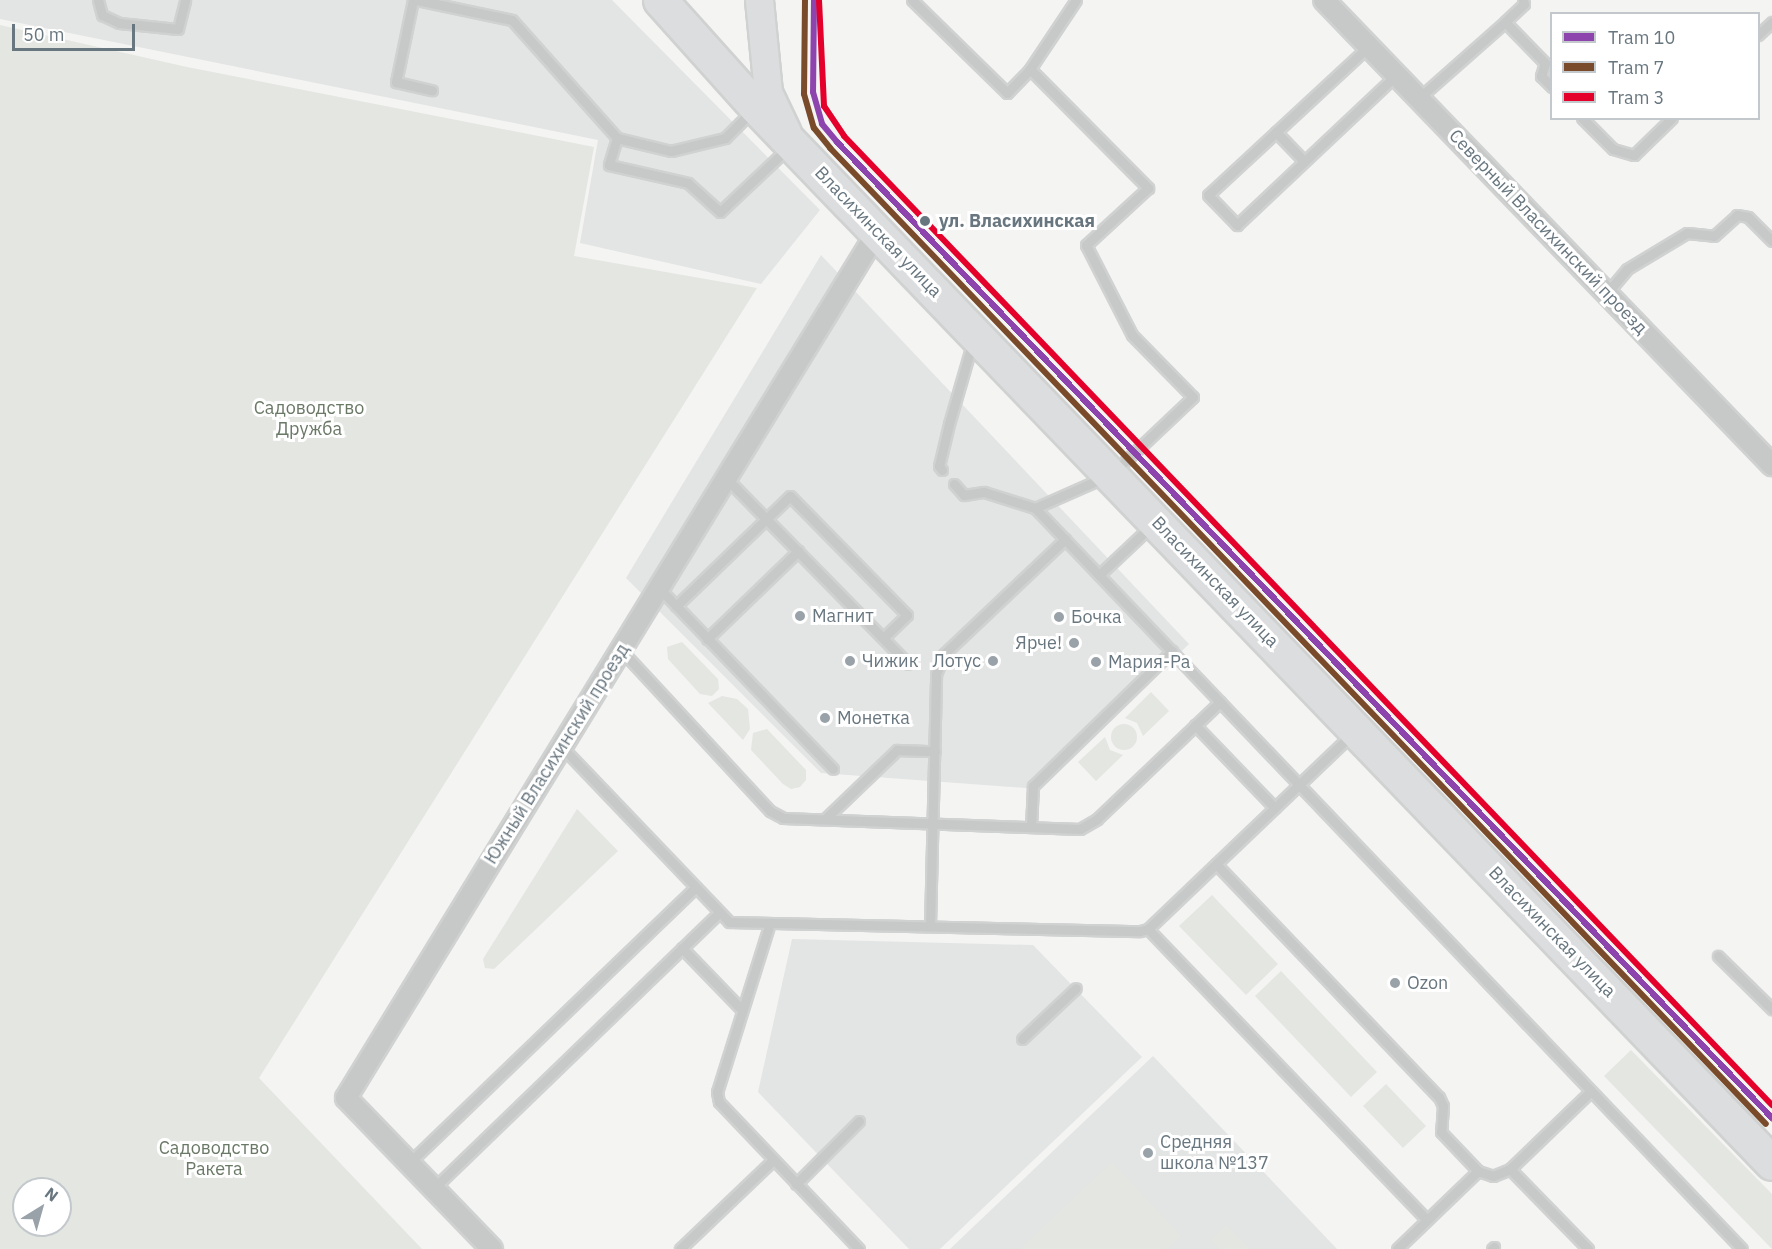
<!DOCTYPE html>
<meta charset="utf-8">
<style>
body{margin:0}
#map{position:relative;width:1772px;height:1249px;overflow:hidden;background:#f4f4f3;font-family:"IBM Plex Sans",sans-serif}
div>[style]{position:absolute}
.built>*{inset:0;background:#e3e4e4}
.green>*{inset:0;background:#e3e6e1}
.round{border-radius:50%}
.roads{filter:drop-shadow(2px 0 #d0d1d1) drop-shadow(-2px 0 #d0d1d1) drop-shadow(0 2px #d0d1d1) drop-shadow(0 -2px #d0d1d1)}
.lane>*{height:9px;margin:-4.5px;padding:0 4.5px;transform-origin:4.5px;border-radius:4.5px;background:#c7c8c8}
.street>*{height:20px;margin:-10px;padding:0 10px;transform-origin:10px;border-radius:10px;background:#c7c8c8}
.secondary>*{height:27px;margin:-13.5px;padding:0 13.5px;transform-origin:13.5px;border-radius:13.5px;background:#dcddde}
.highway>*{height:33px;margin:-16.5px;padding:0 16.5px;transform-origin:16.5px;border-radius:16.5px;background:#dcddde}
.tram-1>*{height:6px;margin:-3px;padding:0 3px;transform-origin:3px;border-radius:3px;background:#8e44ad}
.tram-2>*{height:6px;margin:-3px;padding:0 3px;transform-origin:3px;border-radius:3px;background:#7a4b2a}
.tram-3>*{height:6px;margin:-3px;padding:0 3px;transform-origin:3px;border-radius:3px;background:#e4002b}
.dots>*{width:16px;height:16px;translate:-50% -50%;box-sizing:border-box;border:3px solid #fff;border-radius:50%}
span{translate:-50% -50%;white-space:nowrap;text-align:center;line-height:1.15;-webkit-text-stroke:6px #fff;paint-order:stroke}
.stop-label{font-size:18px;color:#68767f;font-weight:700}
.left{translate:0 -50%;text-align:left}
.street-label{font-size:18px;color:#68767f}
.park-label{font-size:18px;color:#6a7866}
.poi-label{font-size:18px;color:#68767f}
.right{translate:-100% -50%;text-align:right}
.legend{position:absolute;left:1550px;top:12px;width:210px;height:108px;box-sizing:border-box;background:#fff;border:2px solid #c3c8cc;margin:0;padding:8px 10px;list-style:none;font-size:18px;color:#68767f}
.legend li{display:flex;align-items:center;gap:12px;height:30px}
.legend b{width:30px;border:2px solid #c3c8cc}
.north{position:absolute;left:12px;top:1177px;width:60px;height:60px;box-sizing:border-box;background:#fff;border:2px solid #c3c8cc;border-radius:50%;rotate:37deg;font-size:16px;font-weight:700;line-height:24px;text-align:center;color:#68767f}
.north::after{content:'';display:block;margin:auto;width:21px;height:27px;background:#99a2a8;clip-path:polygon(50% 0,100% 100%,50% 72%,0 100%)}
.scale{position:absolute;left:12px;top:24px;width:123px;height:27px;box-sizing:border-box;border:3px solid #68767f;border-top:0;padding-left:8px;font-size:18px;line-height:21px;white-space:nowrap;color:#68767f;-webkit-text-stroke:4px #fff;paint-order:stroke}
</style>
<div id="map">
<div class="built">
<div style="clip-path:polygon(0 0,612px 0,820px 210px,761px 284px,580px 243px,598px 140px,0 19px)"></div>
<div style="clip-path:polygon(821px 255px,1189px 644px,1039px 789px,821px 773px,626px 578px)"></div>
<div style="clip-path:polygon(792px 939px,1033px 945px,1142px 1057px,940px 1249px,909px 1249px,758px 1092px)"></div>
<div style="clip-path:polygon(1153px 1056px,1337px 1249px,950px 1249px)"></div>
</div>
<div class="green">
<div style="clip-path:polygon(evenodd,0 25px,187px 67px,594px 147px,574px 256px,757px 288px,259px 1078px,422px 1249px,0 1249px,0 25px,24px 1189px,60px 1189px,60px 1225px,24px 1225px,24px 1189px)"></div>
<div style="clip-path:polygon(682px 642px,718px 679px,719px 689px,712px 696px,700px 694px,668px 659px,667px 647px)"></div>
<div style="clip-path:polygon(1151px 692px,1169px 711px,1143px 736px,1137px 723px,1125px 718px)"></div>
<div style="clip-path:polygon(722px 696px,737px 699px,748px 709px,750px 729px,743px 740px,708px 703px)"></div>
<div class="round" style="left:1111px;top:724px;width:26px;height:26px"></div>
<div style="clip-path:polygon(767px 729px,806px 770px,806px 780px,800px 787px,791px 789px,783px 784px,751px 750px,753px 733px)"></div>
<div style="clip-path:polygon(1105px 737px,1110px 750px,1123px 755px,1096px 781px,1078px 762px)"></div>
<div style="clip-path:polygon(577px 809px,618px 851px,494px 969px,485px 968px,483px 959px)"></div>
<div style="clip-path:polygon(1212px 895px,1278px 964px,1246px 995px,1179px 926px)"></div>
<div style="clip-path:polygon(1281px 971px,1377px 1072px,1351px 1097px,1255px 996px)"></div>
<div style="clip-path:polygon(1631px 1050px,1772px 1194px,1772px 1249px,1604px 1076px)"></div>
<div style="clip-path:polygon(1386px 1084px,1426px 1126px,1403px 1148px,1363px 1106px)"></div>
<div style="clip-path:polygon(1112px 1162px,1181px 1236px,1167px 1249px,1020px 1249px)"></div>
<div style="clip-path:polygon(1226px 1225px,1250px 1249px,1220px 1249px,1211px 1240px)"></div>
</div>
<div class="roads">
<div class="lane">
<div style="left:98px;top:0;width:16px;rotate:75deg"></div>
<div style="left:102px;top:15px;width:19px;rotate:25deg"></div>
<div style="left:119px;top:23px;width:59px;rotate:5.8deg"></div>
<div style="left:178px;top:29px;width:30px;rotate:-76deg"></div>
<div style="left:413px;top:0;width:84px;rotate:101.7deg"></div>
<div style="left:396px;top:82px;width:37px;rotate:13deg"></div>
<div style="left:417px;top:0;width:97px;rotate:11.9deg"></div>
<div style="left:512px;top:20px;width:158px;rotate:48.3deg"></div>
<div style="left:617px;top:138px;width:56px;rotate:13.5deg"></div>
<div style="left:671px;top:151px;width:56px;rotate:-13.5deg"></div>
<div style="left:725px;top:138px;width:40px;rotate:-45deg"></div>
<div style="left:912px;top:0;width:133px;rotate:44.4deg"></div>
<div style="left:1007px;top:93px;width:33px;rotate:-46deg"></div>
<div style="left:1076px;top:0;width:83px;rotate:123.7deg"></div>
<div style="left:1030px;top:69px;width:168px;rotate:45.2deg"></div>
<div style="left:1148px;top:188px;width:84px;rotate:137.4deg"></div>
<div style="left:1086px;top:245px;width:101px;rotate:62.9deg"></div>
<div style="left:1132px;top:335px;width:87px;rotate:45.5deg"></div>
<div style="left:1193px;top:397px;width:108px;rotate:136.5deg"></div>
<div style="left:1523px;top:0;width:4px;rotate:76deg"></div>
<div style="left:1524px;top:4px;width:26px;rotate:137deg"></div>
<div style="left:1505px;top:22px;width:57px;rotate:45.7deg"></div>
<div style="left:1545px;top:63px;width:14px;rotate:107deg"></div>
<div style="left:1541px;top:76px;width:16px;rotate:45deg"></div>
<div style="left:1758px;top:35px;width:19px;rotate:-43deg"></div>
<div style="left:1369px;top:46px;width:219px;rotate:137.2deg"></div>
<div style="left:1208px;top:195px;width:42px;rotate:46deg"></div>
<div style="left:1237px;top:225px;width:219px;rotate:-43.3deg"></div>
<div style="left:1419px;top:98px;width:115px;rotate:-41.5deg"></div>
<div style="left:1582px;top:118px;width:44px;rotate:45deg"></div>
<div style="left:1613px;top:149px;width:22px;rotate:16deg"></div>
<div style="left:1634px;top:155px;width:53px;rotate:-44.2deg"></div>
<div style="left:1276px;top:132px;width:40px;rotate:46deg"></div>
<div style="left:617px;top:138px;width:28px;rotate:107deg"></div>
<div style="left:609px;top:165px;width:81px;rotate:12.8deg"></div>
<div style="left:688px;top:183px;width:43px;rotate:42.2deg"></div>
<div style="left:720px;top:212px;width:93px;rotate:-43.3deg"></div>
<div style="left:1607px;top:293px;width:31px;rotate:-50deg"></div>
<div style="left:1627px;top:269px;width:70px;rotate:-31deg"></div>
<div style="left:1687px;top:233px;width:27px;rotate:6deg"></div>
<div style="left:1714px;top:236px;width:31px;rotate:-42deg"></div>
<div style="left:1737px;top:215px;width:11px;rotate:10deg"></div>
<div style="left:1748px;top:217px;width:34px;rotate:45deg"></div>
<div style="left:942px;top:470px;width:5px;rotate:-127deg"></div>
<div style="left:939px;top:466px;width:43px;rotate:-76.6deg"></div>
<div style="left:949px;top:424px;width:86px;rotate:-73.9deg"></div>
<div style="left:726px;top:478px;width:260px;rotate:45.6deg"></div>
<div style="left:954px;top:484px;width:15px;rotate:48deg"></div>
<div style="left:964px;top:495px;width:20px;rotate:-9deg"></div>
<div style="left:984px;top:492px;width:53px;rotate:17.4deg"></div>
<div style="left:1035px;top:508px;width:74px;rotate:-23.8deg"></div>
<div style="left:1035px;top:508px;width:1024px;rotate:46.35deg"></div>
<div style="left:1099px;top:575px;width:73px;rotate:-43.3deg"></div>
<div style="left:659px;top:588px;width:251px;rotate:46.1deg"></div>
<div style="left:676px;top:606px;width:158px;rotate:-44deg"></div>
<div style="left:790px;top:496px;width:167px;rotate:45.5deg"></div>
<div style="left:907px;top:615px;width:33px;rotate:136deg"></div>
<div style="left:707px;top:639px;width:127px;rotate:-44deg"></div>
<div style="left:621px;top:650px;width:219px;rotate:47.2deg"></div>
<div style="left:770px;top:811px;width:15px;rotate:28deg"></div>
<div style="left:783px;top:818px;width:297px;rotate:2.1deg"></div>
<div style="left:1080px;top:829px;width:20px;rotate:-30deg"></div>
<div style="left:1097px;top:819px;width:170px;rotate:-43.6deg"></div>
<div style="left:1195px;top:725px;width:115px;rotate:46.1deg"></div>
<div style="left:562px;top:747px;width:242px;rotate:46.3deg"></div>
<div style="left:729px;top:922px;width:411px;rotate:1.3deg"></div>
<div style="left:1140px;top:931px;width:8px;rotate:-14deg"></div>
<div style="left:1148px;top:929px;width:281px;rotate:-43.7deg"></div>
<div style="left:825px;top:819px;width:100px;rotate:-43.8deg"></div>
<div style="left:897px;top:750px;width:38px;rotate:2deg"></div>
<div style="left:1031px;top:827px;width:41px;rotate:-87.2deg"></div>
<div style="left:1033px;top:786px;width:194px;rotate:-44.2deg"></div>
<div style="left:1216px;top:864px;width:323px;rotate:46.3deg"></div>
<div style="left:1439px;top:1097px;width:10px;rotate:66deg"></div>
<div style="left:1443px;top:1106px;width:26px;rotate:94deg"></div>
<div style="left:1441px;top:1132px;width:54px;rotate:46.5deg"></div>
<div style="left:1478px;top:1171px;width:16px;rotate:18deg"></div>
<div style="left:1493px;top:1176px;width:18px;rotate:-22deg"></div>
<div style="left:1510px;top:1169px;width:112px;rotate:-43.9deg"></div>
<div style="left:770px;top:923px;width:177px;rotate:107.4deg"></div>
<div style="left:717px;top:1092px;width:10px;rotate:79deg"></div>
<div style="left:719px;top:1102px;width:203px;rotate:46.4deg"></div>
<div style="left:930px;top:926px;width:252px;rotate:-88.6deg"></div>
<div style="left:936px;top:674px;width:22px;rotate:-68deg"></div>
<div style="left:944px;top:654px;width:167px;rotate:-43.5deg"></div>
<div style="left:1148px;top:929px;width:403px;rotate:46.2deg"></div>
<div style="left:682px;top:948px;width:86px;rotate:45.9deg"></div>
<div style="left:1718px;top:956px;width:76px;rotate:44.5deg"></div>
<div style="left:1022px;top:1039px;width:74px;rotate:-43.4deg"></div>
<div style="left:409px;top:1163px;width:397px;rotate:-43.9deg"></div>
<div style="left:1510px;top:1169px;width:112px;rotate:45.7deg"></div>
<div style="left:796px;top:1184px;width:89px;rotate:-45deg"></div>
<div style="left:434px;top:1188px;width:396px;rotate:-44deg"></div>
<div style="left:680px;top:1249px;width:129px;rotate:-43.7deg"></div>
<div style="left:1397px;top:1249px;width:112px;rotate:-43.9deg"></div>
<div style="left:1492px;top:1249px;width:3px;rotate:-45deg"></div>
</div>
<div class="street">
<div style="left:1324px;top:0;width:646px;rotate:46.07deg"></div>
<div style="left:492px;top:1249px;width:210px;rotate:-134deg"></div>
<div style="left:346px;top:1098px;width:1017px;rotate:-58.47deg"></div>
</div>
<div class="secondary">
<div style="left:759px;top:0;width:92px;rotate:84.4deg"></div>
<div style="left:768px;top:92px;width:44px;rotate:64.6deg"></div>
</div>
<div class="highway">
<div style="left:660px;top:0;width:144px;rotate:48.1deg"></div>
<div style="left:756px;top:107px;width:1465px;rotate:46.11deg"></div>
</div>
</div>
<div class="tram-1">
<div style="left:814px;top:0;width:92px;rotate:90.6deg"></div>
<div style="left:813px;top:92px;width:33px;rotate:74deg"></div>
<div style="left:822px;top:124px;width:23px;rotate:50deg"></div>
<div style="left:837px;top:142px;width:1352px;rotate:46.23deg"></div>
</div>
<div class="tram-2">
<div style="left:805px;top:0;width:94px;rotate:90.6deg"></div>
<div style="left:804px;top:94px;width:35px;rotate:74deg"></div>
<div style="left:814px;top:128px;width:26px;rotate:51deg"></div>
<div style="left:830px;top:148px;width:1352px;rotate:46.2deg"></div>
</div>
<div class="tram-3">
<div style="left:819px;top:0;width:106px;rotate:87.3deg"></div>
<div style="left:824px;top:106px;width:36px;rotate:56deg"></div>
<div style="left:844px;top:136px;width:1342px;rotate:46.24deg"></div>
</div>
<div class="dots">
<div style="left:925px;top:221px;background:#68767f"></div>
<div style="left:800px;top:616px;background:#99a2a8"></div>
<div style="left:1059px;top:617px;background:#99a2a8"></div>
<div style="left:1074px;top:643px;background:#99a2a8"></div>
<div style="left:850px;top:661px;background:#99a2a8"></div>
<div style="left:993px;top:661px;background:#99a2a8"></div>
<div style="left:1096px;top:662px;background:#99a2a8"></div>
<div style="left:825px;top:718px;background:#99a2a8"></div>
<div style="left:1395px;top:983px;background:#99a2a8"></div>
<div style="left:1148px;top:1153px;background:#99a2a8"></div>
</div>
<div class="stop-label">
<span class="left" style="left:939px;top:221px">ул. Власихинская</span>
</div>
<div class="street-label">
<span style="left:878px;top:232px;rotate:46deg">Власихинская улица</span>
<span style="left:1548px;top:232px;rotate:46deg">Северный Власихинский проезд</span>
<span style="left:1215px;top:582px;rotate:46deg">Власихинская улица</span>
<span style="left:557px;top:754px;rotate:-58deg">Южный Власихинский проезд</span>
<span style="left:1552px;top:932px;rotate:46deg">Власихинская улица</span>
</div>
<div class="park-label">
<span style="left:309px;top:419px">Садоводство<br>Дружба</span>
<span style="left:214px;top:1159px">Садоводство<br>Ракета</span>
</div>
<div class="poi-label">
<span class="left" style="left:812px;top:616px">Магнит</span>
<span class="left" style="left:1071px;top:617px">Бочка</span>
<span class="right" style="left:1062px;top:643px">Ярче!</span>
<span class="left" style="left:862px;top:661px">Чижик</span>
<span class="right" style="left:981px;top:661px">Лотус</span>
<span class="left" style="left:1108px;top:662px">Мария-Ра</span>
<span class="left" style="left:837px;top:718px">Монетка</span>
<span class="left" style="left:1407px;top:983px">Ozon</span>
<span class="left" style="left:1160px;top:1153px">Средняя<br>школа №137</span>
</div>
<ul class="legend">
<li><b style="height:8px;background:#8e44ad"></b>Tram 10</li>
<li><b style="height:8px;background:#7a4b2a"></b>Tram 7</li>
<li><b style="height:8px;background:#e4002b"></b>Tram 3</li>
</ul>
<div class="north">N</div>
<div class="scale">50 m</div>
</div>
